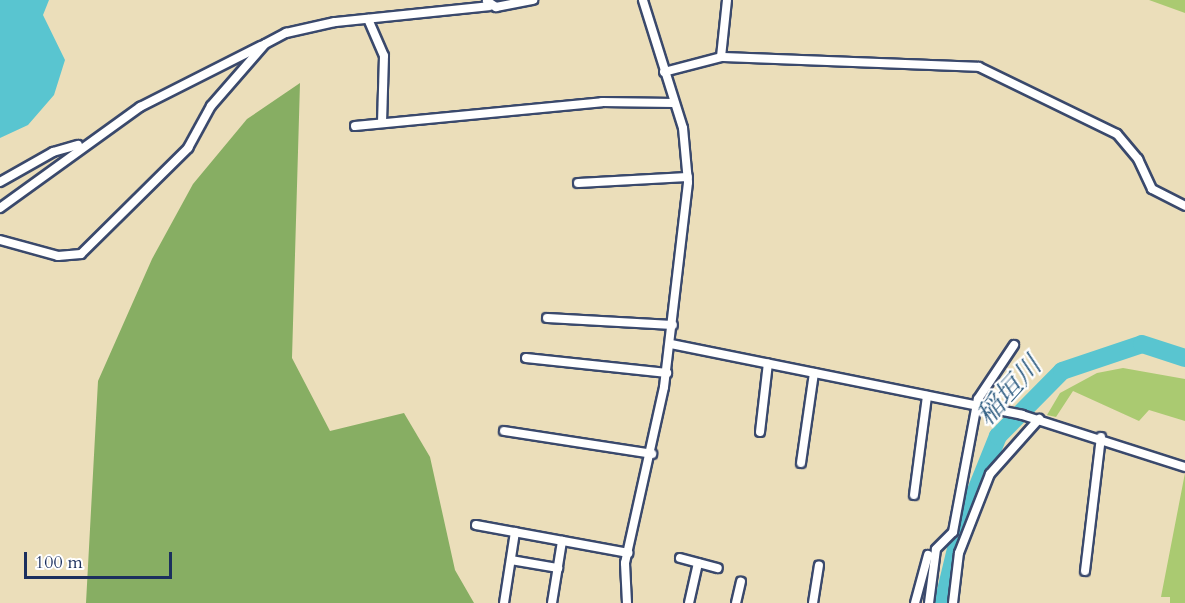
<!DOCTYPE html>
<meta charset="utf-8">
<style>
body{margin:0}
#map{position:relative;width:1185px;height:603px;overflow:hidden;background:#ebdeba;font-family:Cardo,"Noto Serif JP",serif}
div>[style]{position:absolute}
.green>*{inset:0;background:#aaca71}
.forest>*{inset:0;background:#87ae63}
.water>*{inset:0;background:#59c5d0}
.river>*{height:18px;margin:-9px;padding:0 9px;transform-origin:9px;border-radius:9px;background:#59c5d0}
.roads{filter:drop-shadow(2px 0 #3a496c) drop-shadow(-2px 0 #3a496c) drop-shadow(0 2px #3a496c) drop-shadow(0 -2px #3a496c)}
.minor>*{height:8px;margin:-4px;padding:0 4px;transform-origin:4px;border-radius:4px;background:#fff}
span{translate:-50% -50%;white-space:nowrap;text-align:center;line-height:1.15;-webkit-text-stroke:4.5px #fff;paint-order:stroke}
.water-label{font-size:27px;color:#2e5c80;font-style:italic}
.scale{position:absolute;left:24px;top:552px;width:148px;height:27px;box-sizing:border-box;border:3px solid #1b2f5e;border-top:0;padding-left:8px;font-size:18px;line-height:21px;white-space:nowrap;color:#1b2f5e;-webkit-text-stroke:4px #fff;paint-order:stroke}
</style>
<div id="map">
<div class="green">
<div style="clip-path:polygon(1149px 0,1185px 0,1185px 13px)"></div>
<div style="clip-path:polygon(1123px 368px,1185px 379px,1185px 421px,1149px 410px,1139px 421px,1073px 391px,1056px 417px,1047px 415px,1060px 393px,1097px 373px)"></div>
<div style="clip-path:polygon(1185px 473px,1185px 603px,1170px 603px,1170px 597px,1161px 597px)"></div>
</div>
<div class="forest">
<div style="clip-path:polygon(300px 83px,292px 358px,330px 431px,404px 413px,430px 457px,455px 570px,474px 603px,86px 603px,98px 381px,152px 259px,193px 184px,247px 119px)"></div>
</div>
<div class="water">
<div style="clip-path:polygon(0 0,49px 0,43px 15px,65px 60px,54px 95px,28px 125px,0 138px)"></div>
</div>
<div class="river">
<div style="left:943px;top:603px;width:77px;rotate:-76.5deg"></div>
<div style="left:961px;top:528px;width:99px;rotate:-68.1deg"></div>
<div style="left:998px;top:436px;width:91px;rotate:-45.4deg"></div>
<div style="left:1062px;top:371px;width:84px;rotate:-18.6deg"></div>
<div style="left:1142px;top:344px;width:45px;rotate:18deg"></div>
</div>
<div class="roads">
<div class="minor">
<div style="left:487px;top:1px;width:11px;rotate:34deg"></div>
<div style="left:496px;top:7px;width:38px;rotate:-11deg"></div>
<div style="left:368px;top:19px;width:40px;rotate:66.6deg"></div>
<div style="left:384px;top:56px;width:67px;rotate:91.7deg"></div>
<div style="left:721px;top:57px;width:57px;rotate:-84deg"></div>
<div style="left:664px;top:72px;width:59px;rotate:-14.7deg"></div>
<div style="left:721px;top:57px;width:258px;rotate:2.2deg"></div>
<div style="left:979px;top:67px;width:153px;rotate:25.9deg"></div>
<div style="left:1117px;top:134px;width:33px;rotate:50deg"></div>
<div style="left:1138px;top:159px;width:33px;rotate:65deg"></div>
<div style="left:1152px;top:189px;width:37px;rotate:27deg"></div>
<div style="left:355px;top:126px;width:248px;rotate:-5.5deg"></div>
<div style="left:602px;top:102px;width:72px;rotate:0.8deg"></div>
<div style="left:0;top:182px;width:61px;rotate:-29.5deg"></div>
<div style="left:53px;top:152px;width:26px;rotate:-16deg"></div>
<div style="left:578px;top:183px;width:110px;rotate:-3.1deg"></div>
<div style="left:0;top:208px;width:173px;rotate:-35.8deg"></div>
<div style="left:140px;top:107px;width:136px;rotate:-26.8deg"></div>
<div style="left:0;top:240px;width:60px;rotate:15.4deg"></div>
<div style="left:58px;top:256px;width:23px;rotate:-5deg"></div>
<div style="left:81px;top:254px;width:151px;rotate:-44.7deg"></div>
<div style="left:188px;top:148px;width:48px;rotate:-61.3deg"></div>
<div style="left:211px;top:106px;width:82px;rotate:-48.9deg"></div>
<div style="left:265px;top:44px;width:24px;rotate:-28deg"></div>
<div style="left:286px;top:33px;width:50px;rotate:-12.7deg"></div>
<div style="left:335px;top:22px;width:155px;rotate:-5.9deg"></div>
<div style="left:547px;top:318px;width:126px;rotate:3.2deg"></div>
<div style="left:671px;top:344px;width:358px;rotate:11.4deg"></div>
<div style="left:1022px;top:415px;width:171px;rotate:17.7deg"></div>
<div style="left:526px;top:358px;width:142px;rotate:6.1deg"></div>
<div style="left:504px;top:431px;width:150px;rotate:8.8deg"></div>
<div style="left:760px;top:432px;width:69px;rotate:-83.4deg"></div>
<div style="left:801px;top:463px;width:91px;rotate:-81.8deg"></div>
<div style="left:914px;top:495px;width:100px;rotate:-82.5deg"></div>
<div style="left:476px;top:525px;width:155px;rotate:10.4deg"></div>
<div style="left:680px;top:558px;width:39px;rotate:15deg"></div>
<div style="left:511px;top:560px;width:48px;rotate:9.7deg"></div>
<div style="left:1085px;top:571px;width:135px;rotate:-83.2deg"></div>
<div style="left:504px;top:603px;width:72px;rotate:-81.2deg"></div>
<div style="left:552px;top:603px;width:63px;rotate:-80.8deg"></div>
<div style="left:627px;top:603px;width:40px;rotate:-92.9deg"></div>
<div style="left:625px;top:563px;width:180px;rotate:-77.5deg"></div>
<div style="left:664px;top:387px;width:206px;rotate:-83.3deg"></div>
<div style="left:688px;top:182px;width:54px;rotate:-95.3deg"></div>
<div style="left:683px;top:128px;width:134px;rotate:-107.4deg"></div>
<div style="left:689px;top:603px;width:41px;rotate:-77.3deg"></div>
<div style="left:736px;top:603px;width:22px;rotate:-77deg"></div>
<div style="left:813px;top:603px;width:38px;rotate:-81deg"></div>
<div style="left:915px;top:603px;width:50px;rotate:-74.8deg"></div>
<div style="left:929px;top:603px;width:54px;rotate:-82.6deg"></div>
<div style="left:936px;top:549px;width:24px;rotate:-45deg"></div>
<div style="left:953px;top:532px;width:135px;rotate:-79.4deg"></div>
<div style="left:978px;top:399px;width:65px;rotate:-56.3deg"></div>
<div style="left:953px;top:603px;width:50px;rotate:-83.2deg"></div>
<div style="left:959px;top:553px;width:85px;rotate:-68.6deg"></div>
<div style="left:990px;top:474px;width:74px;rotate:-48.3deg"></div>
</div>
</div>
<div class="water-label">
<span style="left:1009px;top:391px;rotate:-48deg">稲垣川</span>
</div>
<div class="scale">100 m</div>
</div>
